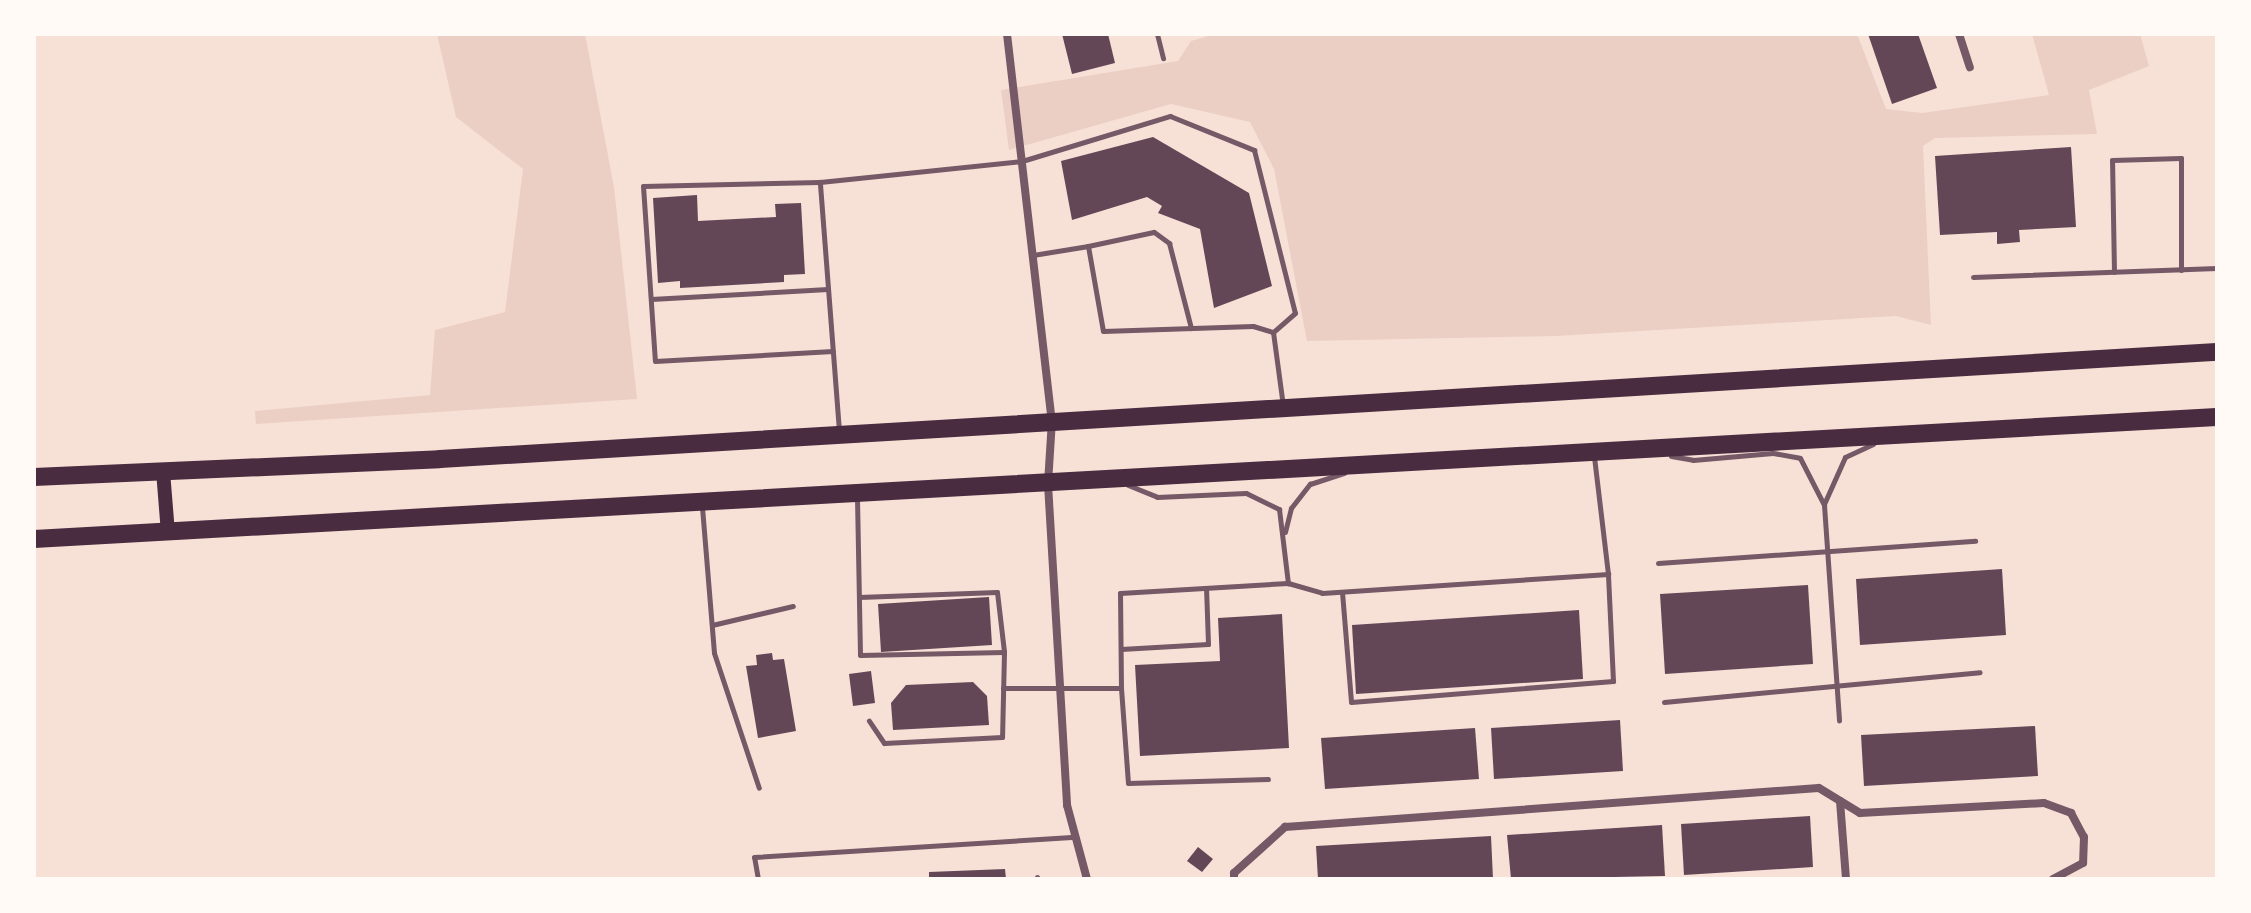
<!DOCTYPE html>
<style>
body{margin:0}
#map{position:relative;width:2251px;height:913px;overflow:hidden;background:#f7e1d7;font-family:"Nunito Sans",sans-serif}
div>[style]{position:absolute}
.green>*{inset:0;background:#ebcfc5}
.building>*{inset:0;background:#644757}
.service>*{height:5px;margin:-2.5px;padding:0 2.5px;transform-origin:2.5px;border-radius:2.5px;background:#755966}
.minor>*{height:8px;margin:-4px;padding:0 4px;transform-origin:4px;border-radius:4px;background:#755966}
.secondary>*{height:14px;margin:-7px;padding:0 7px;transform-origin:7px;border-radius:7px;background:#4a2c40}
.trunk>*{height:18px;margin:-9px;padding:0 9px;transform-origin:9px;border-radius:9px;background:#4a2c40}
span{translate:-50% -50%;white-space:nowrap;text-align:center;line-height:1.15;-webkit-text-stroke:8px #fffaf5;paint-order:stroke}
.frame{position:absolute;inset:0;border:36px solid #fffaf5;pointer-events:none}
</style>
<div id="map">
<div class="green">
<div style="clip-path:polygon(437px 34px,585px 34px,614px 187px,637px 399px,256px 424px,255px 411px,430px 395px,435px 330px,505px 312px,523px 169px,456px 117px)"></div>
<div style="clip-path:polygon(1215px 34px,1857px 34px,1886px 109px,1922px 113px,2049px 95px,2032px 34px,2140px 34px,2149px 66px,2089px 90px,2097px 134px,1935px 138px,1923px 146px,1931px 325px,1896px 316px,1556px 336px,1307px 341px,1274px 169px,1250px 122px,1171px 104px,1009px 150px,1001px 90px,1178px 61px,1191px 41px)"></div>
</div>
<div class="building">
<div style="clip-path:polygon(1062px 34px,1108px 34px,1115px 63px,1072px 74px)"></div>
<div style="clip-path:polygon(1868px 34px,1918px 34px,1937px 88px,1892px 104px)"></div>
<div style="clip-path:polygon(1153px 137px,1249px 193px,1272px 286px,1214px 308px,1200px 229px,1158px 213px,1162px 206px,1147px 197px,1072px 220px,1061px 161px)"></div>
<div style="clip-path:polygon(2071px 147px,2076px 227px,2019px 230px,2020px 242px,1997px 244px,1997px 232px,1940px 235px,1935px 156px)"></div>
<div style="clip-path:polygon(697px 195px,698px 221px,776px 217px,775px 204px,801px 203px,805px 274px,784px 275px,784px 282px,680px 288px,680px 281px,658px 283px,653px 198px)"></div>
<div style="clip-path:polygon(2002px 569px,2006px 635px,1860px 645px,1856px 579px)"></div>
<div style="clip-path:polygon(1808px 585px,1813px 664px,1665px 674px,1660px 594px)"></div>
<div style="clip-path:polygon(989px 597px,992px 645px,881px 652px,878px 604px)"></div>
<div style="clip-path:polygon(1579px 610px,1583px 679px,1356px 694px,1352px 625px)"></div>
<div style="clip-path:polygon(1282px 614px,1289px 748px,1140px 756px,1135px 665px,1220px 661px,1218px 618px)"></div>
<div style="clip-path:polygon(772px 653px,773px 660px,784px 659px,796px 731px,758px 738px,746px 666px,757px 665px,756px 655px)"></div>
<div style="clip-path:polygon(871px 671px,875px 703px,853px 706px,849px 674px)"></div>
<div style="clip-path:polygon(973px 682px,987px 696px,989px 725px,893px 730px,891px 703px,906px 685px)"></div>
<div style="clip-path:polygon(1620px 720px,1623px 771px,1494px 779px,1491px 728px)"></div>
<div style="clip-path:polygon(2035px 726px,2038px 776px,1864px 786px,1861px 735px)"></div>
<div style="clip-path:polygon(1475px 728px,1479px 779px,1325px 789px,1321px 738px)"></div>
<div style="clip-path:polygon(1810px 816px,1813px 867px,1684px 875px,1681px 824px)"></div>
<div style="clip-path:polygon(1662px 825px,1665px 876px,1511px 879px,1507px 835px)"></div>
<div style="clip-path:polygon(1491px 836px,1493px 879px,1318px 879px,1316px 846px)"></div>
<div style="clip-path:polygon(1198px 847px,1213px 859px,1202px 872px,1187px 861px)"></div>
<div style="clip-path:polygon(1005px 869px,1006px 879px,929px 879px,929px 872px)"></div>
</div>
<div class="service">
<div style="left:1157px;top:34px;width:25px;rotate:76deg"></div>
<div style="left:820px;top:182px;width:177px;rotate:178.7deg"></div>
<div style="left:643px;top:186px;width:175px;rotate:86.1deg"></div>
<div style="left:655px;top:361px;width:178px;rotate:-3.2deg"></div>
<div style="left:1088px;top:246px;width:67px;rotate:-12deg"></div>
<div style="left:1154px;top:232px;width:19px;rotate:36deg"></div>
<div style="left:1169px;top:243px;width:88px;rotate:75.5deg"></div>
<div style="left:1033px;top:255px;width:56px;rotate:-9.3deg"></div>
<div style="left:1088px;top:246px;width:86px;rotate:80deg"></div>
<div style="left:1103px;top:331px;width:150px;rotate:-1.9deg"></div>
<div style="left:1253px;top:326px;width:21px;rotate:17deg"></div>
<div style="left:2114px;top:272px;width:112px;rotate:-91deg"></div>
<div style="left:2112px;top:160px;width:69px;rotate:-1.7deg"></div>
<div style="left:2181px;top:158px;width:112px;rotate:90deg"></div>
<div style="left:1973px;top:277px;width:244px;rotate:-2.1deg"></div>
<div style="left:651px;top:299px;width:177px;rotate:-3.2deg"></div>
<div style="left:839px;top:431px;width:250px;rotate:-94.4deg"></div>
<div style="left:820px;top:182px;width:203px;rotate:-5.9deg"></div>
<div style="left:1022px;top:161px;width:155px;rotate:-16.9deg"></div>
<div style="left:1170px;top:116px;width:91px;rotate:22deg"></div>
<div style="left:1254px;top:150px;width:168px;rotate:75.9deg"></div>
<div style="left:1295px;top:313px;width:29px;rotate:139deg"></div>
<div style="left:1273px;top:332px;width:75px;rotate:82.3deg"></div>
<div style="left:1671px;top:456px;width:22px;rotate:10deg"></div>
<div style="left:1693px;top:460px;width:80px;rotate:-5deg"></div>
<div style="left:1773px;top:453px;width:27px;rotate:10deg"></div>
<div style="left:1800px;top:458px;width:53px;rotate:62.9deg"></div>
<div style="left:1824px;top:505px;width:216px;rotate:86deg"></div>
<div style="left:1128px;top:485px;width:31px;rotate:22deg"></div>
<div style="left:1157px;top:497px;width:89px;rotate:-2.6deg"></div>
<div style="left:1246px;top:493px;width:37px;rotate:26deg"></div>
<div style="left:1279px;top:509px;width:75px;rotate:83.1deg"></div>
<div style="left:857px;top:498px;width:157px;rotate:88.9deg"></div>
<div style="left:860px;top:655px;width:144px;rotate:-1.2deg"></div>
<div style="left:1004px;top:652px;width:85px;rotate:91.3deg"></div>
<div style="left:1002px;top:737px;width:118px;rotate:177.1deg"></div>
<div style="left:884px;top:743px;width:27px;rotate:-124deg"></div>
<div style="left:1824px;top:504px;width:51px;rotate:-65.9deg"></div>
<div style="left:1845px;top:457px;width:31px;rotate:-25deg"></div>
<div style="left:702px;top:507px;width:146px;rotate:85.3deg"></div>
<div style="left:714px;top:653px;width:142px;rotate:71.6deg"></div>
<div style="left:1285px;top:532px;width:25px;rotate:-76deg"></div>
<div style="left:1291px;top:508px;width:31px;rotate:-52deg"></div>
<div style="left:1310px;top:484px;width:36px;rotate:-18deg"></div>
<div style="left:1658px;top:563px;width:318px;rotate:-4deg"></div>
<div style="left:1342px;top:592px;width:110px;rotate:85.3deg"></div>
<div style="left:1351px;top:702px;width:263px;rotate:-4.6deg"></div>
<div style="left:1613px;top:681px;width:107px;rotate:-92.7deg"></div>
<div style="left:859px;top:597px;width:138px;rotate:-2.1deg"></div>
<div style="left:997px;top:592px;width:60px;rotate:83.3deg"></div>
<div style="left:712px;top:625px;width:83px;rotate:-13.2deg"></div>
<div style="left:1121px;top:649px;width:87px;rotate:-3.3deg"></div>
<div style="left:1208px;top:644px;width:56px;rotate:-92deg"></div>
<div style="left:1003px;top:688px;width:118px"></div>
<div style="left:1121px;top:688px;width:95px;rotate:-90.6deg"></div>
<div style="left:1120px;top:593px;width:168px;rotate:-3.4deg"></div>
<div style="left:1288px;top:583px;width:35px;rotate:16deg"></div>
<div style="left:1322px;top:593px;width:287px;rotate:-3.8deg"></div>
<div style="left:1608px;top:574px;width:119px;rotate:-96.8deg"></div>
<div style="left:1121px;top:688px;width:95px;rotate:85.8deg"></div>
<div style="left:1128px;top:783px;width:140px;rotate:-1.6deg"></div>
<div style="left:1664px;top:702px;width:317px;rotate:-5.4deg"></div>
<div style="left:1037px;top:877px;width:2px;rotate:90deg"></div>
<div style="left:758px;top:879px;width:22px;rotate:-100deg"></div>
<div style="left:754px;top:857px;width:322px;rotate:-3.6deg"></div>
</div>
<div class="minor">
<div style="left:1007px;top:34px;width:389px;rotate:83.4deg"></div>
<div style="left:1052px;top:420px;width:64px;rotate:93.6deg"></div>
<div style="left:1048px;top:484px;width:322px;rotate:86.6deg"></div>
<div style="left:1067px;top:805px;width:77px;rotate:74.9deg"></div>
<div style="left:1959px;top:34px;width:35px;rotate:72deg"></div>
<div style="left:1840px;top:801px;width:78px;rotate:85.6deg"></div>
<div style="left:1234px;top:879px;width:6px;rotate:-90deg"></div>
<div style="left:1234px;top:873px;width:69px;rotate:-42deg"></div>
<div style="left:1285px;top:827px;width:535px;rotate:-4.18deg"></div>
<div style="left:1819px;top:788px;width:48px;rotate:31.4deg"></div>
<div style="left:1860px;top:813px;width:184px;rotate:-3.1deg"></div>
<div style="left:2044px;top:803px;width:29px;rotate:20deg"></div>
<div style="left:2071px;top:813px;width:27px;rotate:62deg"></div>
<div style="left:2084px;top:837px;width:26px;rotate:92deg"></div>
<div style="left:2083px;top:863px;width:34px;rotate:152deg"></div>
</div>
<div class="secondary">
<div style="left:163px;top:471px;width:62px;rotate:85.4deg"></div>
</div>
<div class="trunk">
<div style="left:34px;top:477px;width:406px;rotate:-2.5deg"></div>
<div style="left:440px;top:459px;width:1780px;rotate:-3.45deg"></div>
<div style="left:34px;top:539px;width:2186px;rotate:-3.2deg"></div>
</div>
<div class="frame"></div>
</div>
